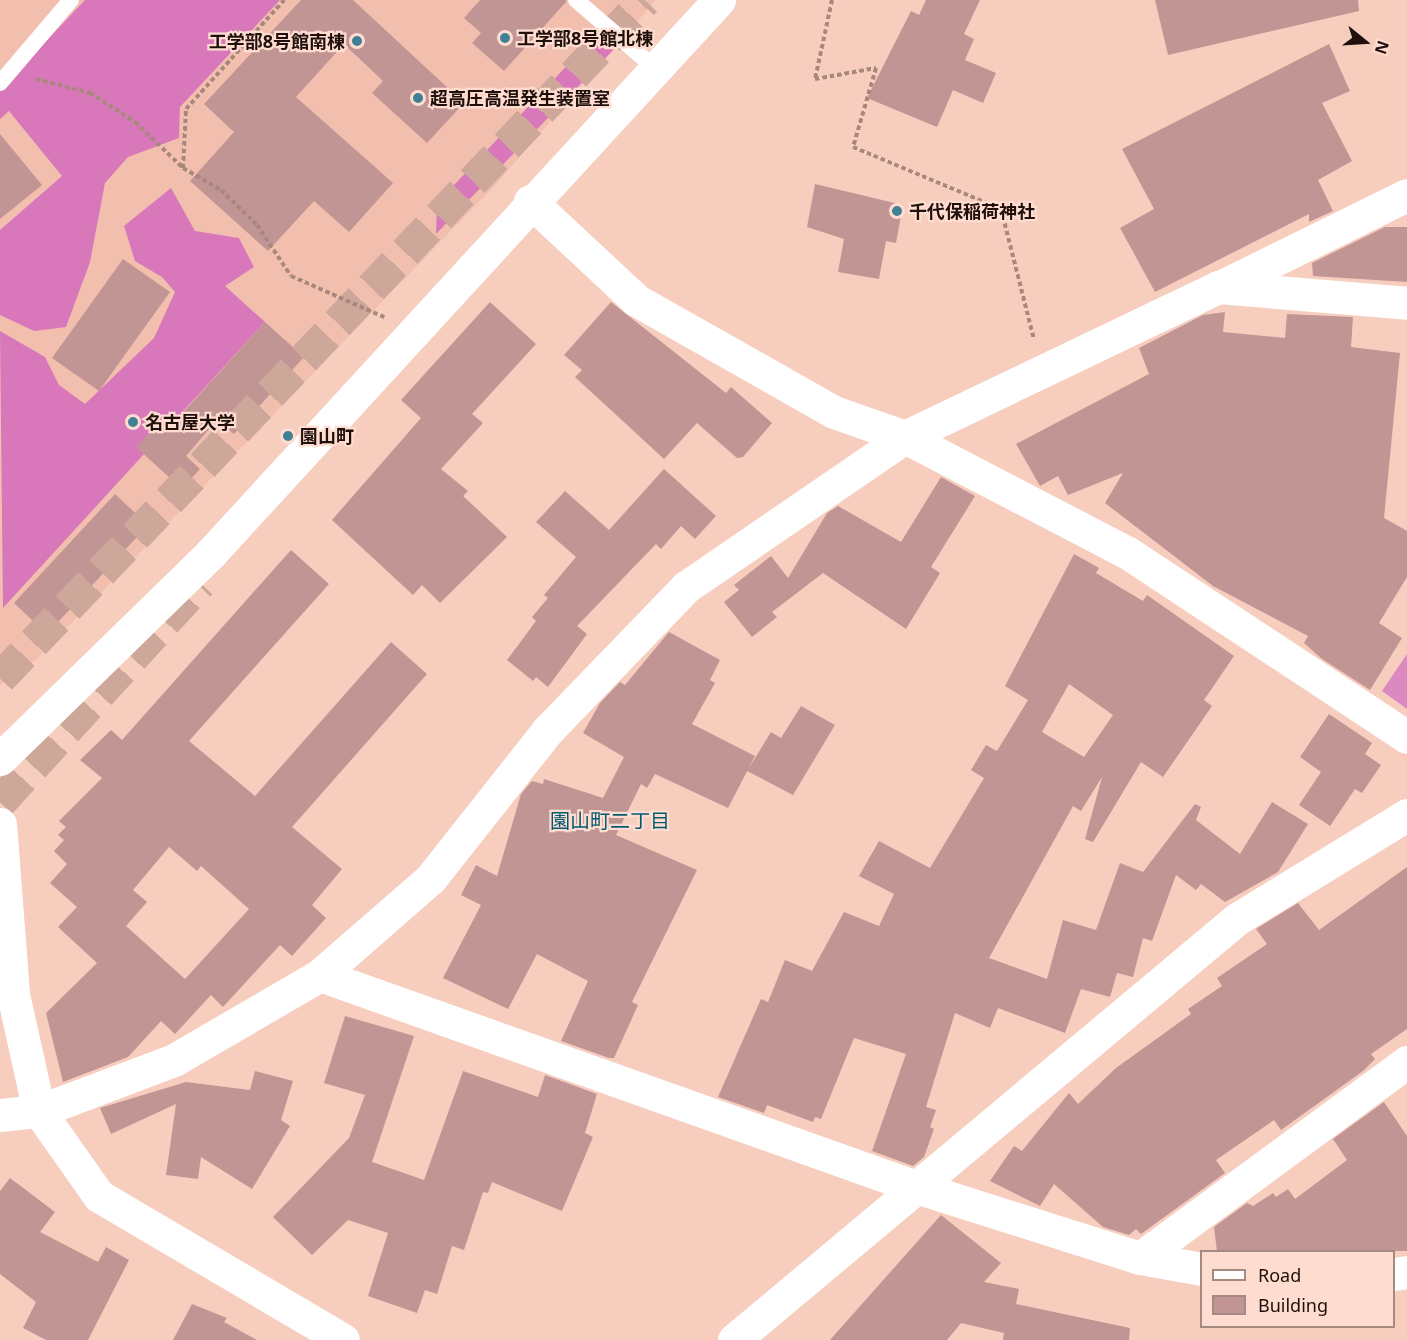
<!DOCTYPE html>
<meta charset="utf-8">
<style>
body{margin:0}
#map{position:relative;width:1407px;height:1340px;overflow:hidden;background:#f7cdbe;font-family:"Noto Sans","Noto Sans JP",sans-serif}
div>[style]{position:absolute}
.built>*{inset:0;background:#f2bfaf}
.green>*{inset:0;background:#db89c0}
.forest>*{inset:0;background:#d877b9}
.building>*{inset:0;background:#c19594}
.highway-tunnel>*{height:33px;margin-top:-16.5px;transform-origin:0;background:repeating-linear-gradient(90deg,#cca79a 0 33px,transparent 0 49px)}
.path>*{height:4px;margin-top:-2px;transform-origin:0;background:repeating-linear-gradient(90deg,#a8887d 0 4.5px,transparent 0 7.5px)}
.lane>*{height:16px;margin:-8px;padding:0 8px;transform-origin:8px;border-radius:8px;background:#fff}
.street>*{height:33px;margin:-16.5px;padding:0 16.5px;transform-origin:16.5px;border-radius:16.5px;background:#fff}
.secondary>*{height:33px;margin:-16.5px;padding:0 16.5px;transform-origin:16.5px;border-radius:16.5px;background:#fff}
.dots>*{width:16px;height:16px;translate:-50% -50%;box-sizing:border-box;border:3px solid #ffdcd0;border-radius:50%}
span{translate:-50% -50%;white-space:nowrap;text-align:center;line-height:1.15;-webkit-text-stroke:4.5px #ffdcd0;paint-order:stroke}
.poi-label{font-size:18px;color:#1f100b;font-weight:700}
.left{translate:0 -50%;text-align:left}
.right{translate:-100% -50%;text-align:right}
.neighbourhood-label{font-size:20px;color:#005b70}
.legend{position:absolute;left:1200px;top:1250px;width:195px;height:78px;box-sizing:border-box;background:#ffdcd0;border:2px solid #a58a81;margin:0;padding:8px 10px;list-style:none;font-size:18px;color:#1f100b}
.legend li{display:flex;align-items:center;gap:12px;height:30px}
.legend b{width:30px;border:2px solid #a58a81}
.north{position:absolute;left:1335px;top:12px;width:60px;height:60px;-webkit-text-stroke:4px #ffdcd0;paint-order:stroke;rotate:108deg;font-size:16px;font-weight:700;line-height:24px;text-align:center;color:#1f100b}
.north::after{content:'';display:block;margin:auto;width:21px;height:27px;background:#1f100b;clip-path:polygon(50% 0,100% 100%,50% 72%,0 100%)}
</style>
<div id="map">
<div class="built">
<div style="clip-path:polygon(0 0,656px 0,497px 183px,36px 660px,0 685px)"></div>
</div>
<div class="green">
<div style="clip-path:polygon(1407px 654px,1407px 709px,1382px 691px)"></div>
</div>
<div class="forest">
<div style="clip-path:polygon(85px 0,280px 0,180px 107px,179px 138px,128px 157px,105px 183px,90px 262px,66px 327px,34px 331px,0 315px,0 230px,62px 176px,9px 111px,0 119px,0 90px)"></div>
<div style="clip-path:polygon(594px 37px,622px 41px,436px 234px,437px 203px)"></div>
<div style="clip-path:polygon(171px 188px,195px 231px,239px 238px,254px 267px,225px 286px,265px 322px,3px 608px,0 331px,45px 357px,59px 385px,85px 404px,154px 338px,175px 292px,162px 277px,135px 261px,124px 226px)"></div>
</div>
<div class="building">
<div style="clip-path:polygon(301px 0,353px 0,464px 103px,427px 143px,372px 93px,383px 81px,344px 44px,296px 97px,393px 183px,349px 232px,314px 201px,268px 251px,190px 181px,234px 132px,204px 104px)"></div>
<div style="clip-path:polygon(480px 0,566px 0,566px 2px,504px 71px,472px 43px,481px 33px,464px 18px)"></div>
<div style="clip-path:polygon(926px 0,980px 0,964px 34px,974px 39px,965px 60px,996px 73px,983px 103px,953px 90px,937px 127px,867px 98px,911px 11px,919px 15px)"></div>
<div style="clip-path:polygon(1155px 0,1358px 0,1359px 11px,1168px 55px)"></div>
<div style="clip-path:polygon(1329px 44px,1350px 91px,1322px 103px,1352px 161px,1318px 180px,1333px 211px,1309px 222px,1309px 214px,1155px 292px,1120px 228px,1154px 209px,1122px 149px)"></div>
<div style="clip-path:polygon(0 134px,42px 185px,0 219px)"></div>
<div style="clip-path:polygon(815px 184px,903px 205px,896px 243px,886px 241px,879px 279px,838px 272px,844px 239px,807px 227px)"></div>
<div style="clip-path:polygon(1385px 227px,1407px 227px,1407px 282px,1313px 276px,1312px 263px)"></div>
<div style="clip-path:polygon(123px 259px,170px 292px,99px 391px,52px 358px)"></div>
<div style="clip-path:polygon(490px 302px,536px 344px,472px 414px,483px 423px,441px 469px,468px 491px,463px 496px,507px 537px,440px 603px,422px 585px,413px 595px,332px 520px,421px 418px,401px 400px)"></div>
<div style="clip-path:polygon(611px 302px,726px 393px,731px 387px,772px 423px,743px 457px,737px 458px,697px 423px,664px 459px,575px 377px,582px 370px,564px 355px)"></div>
<div style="clip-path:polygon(1225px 312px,1223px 332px,1285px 338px,1287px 314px,1353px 317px,1351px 347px,1400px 353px,1384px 518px,1407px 531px,1407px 577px,1379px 623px,1402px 638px,1370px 690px,1322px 659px,1304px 643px,1308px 636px,1213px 586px,1105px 503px,1123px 473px,1068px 495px,1058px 476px,1040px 486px,1016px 444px,1149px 374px,1139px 348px,1203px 315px)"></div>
<div style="clip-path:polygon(265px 322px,304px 357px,234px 434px,217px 420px,186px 456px,200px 469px,182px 489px,136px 447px,165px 416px,173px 423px,178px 418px)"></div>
<div style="clip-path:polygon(664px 469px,716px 516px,695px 539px,681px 526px,661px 549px,656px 544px,577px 626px,587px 634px,548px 687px,536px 677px,533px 681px,507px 660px,536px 621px,532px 617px,548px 598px,544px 595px,576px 557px,536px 522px,565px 491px,609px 530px)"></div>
<div style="clip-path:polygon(941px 477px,975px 496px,931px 567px,940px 573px,906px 629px,823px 573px,772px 612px,777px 617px,752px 637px,724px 602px,739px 590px,734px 585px,771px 556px,788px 578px,827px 513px,838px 506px,901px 542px)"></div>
<div style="clip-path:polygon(115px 494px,148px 525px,47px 634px,14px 603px)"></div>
<div style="clip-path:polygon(evenodd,291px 550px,329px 584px,189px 741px,255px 796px,391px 642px,427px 674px,292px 827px,342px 869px,312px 905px,326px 918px,292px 956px,280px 945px,223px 1007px,211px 995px,175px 1034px,161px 1021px,128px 1057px,63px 1082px,46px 1013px,97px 963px,58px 927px,77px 907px,50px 883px,67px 864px,54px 851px,64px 840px,58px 835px,66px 827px,59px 821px,102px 778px,80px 760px,111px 730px,122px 740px,291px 550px,169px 847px,197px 871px,201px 866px,249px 909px,185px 979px,126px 926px,147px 902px,133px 890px,169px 847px)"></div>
<div style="clip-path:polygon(evenodd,1074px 554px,1099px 568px,1096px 573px,1143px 601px,1147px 595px,1234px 656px,1204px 700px,1212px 706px,1163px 777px,1141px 762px,1093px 842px,1085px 839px,1102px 777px,1081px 811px,1073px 806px,989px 958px,1047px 979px,1063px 920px,1096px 930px,1120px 863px,1143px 872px,1195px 804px,1201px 807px,1196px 820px,1240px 854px,1272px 802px,1308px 824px,1278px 872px,1225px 902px,1201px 884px,1196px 890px,1176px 875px,1152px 941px,1143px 938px,1133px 977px,1117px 973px,1110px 997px,1081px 989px,1065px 1033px,998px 1008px,990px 1028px,955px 1013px,926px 1107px,936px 1110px,930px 1127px,934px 1129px,924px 1157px,913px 1166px,872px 1151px,906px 1054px,854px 1038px,821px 1119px,815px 1117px,813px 1122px,767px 1105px,764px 1113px,718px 1097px,761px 999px,768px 1002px,785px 960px,812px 971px,844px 912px,879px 926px,894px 894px,859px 876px,879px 841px,930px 868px,984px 778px,971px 770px,986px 745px,997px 751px,1028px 700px,1005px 686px,1074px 554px,1069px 684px,1113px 715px,1084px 757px,1042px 732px,1069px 684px)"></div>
<div style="clip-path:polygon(669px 632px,720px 660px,710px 680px,715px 683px,692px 724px,755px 756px,728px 808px,655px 774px,647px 788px,641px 784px,616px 835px,697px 870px,632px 1002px,638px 1005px,614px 1058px,609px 1058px,561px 1041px,588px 981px,537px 954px,508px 1009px,443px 978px,481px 905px,461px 895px,476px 865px,497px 876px,521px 794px,532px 781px,543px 784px,544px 779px,603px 798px,624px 757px,583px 733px,600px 703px,620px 682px,625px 685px)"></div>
<div style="clip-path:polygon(801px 706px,835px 725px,793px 795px,747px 771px,771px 732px,781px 738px)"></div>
<div style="clip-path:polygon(1329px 714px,1372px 743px,1365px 754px,1381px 765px,1362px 793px,1355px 789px,1330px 826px,1299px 805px,1321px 772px,1300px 757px)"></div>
<div style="clip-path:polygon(1407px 867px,1407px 1029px,1371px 1054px,1375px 1059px,1363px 1071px,1281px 1130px,1274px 1120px,1216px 1160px,1225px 1173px,1141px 1234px,1136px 1229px,1129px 1235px,1103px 1227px,1054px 1184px,1040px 1206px,990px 1181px,1014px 1146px,1022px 1151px,1069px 1093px,1078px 1104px,1116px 1068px,1191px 1014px,1188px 1009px,1222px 986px,1217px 978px,1267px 944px,1256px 929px,1298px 903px,1319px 930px)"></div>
<div style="clip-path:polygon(345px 1016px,414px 1036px,372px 1162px,424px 1180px,463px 1071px,538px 1097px,545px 1075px,597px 1094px,585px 1133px,593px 1137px,562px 1211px,492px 1182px,488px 1193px,483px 1192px,464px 1250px,452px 1246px,437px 1294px,425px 1290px,417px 1313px,368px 1296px,388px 1233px,348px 1220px,312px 1255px,273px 1217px,349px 1138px,365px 1095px,324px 1083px)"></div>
<div style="clip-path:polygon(255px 1071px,293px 1081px,281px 1120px,290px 1126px,252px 1189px,201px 1157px,198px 1179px,166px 1175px,176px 1104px,111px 1134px,100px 1108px,186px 1082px,250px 1090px)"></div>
<div style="clip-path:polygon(1384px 1102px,1407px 1136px,1407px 1251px,1217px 1251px,1214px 1227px,1247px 1203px,1253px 1206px,1273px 1193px,1276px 1197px,1288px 1189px,1295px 1199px,1347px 1160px,1333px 1139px)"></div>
<div style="clip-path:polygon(10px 1178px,55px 1212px,40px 1232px,98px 1262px,106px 1247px,129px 1260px,88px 1340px,46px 1340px,23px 1328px,36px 1302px,0 1274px,0 1191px)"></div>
<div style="clip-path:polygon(941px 1215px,1001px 1263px,984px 1282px,1019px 1289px,1016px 1304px,1130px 1328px,1129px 1340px,1003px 1340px,1004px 1333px,961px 1323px,947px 1340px,830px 1340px)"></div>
<div style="clip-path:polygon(192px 1304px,227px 1318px,224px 1322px,257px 1340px,173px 1340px)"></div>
</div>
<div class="highway-tunnel">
<div style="left:0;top:678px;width:936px;rotate:-46.43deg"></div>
<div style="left:0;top:802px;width:297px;rotate:-47.6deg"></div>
</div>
<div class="path">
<div style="left:832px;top:0;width:81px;rotate:102.1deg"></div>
<div style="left:815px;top:79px;width:62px;rotate:-10.2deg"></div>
<div style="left:876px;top:68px;width:82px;rotate:106.2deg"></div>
<div style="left:853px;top:147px;width:160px;rotate:22.7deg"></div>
<div style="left:1001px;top:209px;width:134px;rotate:75.8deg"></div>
<div style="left:36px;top:79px;width:56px;rotate:14.5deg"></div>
<div style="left:90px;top:93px;width:54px;rotate:32.8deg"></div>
<div style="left:135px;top:122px;width:66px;rotate:43.8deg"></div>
<div style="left:183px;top:168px;width:44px;rotate:30.1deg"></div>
<div style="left:221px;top:190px;width:50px;rotate:44.2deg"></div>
<div style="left:257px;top:225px;width:61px;rotate:56.3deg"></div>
<div style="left:291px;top:276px;width:102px;rotate:23.8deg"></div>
<div style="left:183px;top:168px;width:59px;rotate:-87.1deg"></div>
<div style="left:186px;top:109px;width:147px;rotate:-48deg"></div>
</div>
<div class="lane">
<div style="left:576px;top:0;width:104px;rotate:40.7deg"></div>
<div style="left:0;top:83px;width:109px;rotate:-49.5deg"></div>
</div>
<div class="street">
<div style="left:530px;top:201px;width:145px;rotate:43deg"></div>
<div style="left:636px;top:300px;width:227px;rotate:29.5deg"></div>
<div style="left:834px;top:412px;width:75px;rotate:19.4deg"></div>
<div style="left:905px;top:437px;width:251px;rotate:27.5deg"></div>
<div style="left:1128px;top:553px;width:334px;rotate:33.4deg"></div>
<div style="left:1220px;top:287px;width:208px;rotate:-26.2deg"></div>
<div style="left:320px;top:975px;width:633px;rotate:19.58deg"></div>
<div style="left:916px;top:1187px;width:235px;rotate:17.6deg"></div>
<div style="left:1140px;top:1258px;width:63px;rotate:10.1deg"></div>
<div style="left:0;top:1115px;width:39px;rotate:-6deg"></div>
<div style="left:39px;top:1111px;width:144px;rotate:-20.7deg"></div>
<div style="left:174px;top:1060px;width:169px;rotate:-30.2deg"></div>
<div style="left:320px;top:975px;width:147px;rotate:-41.1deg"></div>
<div style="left:431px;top:878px;width:189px;rotate:-51.7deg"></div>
<div style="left:548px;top:730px;width:199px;rotate:-46deg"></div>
<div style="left:686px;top:587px;width:265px;rotate:-34.4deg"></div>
<div style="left:905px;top:437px;width:347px;rotate:-25.6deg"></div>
<div style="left:1218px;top:287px;width:190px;rotate:4.8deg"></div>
<div style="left:1140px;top:1258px;width:331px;rotate:-36.3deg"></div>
<div style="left:1394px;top:1274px;width:13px;rotate:-9deg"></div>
<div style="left:734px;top:1340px;width:656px;rotate:-39.93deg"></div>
<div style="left:1237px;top:919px;width:199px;rotate:-31.5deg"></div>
</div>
<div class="secondary">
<div style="left:0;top:759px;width:295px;rotate:-44.3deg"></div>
<div style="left:211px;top:553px;width:751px;rotate:-47.43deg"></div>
<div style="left:0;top:824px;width:170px;rotate:85.6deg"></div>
<div style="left:13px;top:994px;width:120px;rotate:77.5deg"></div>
<div style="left:39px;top:1111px;width:104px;rotate:54.8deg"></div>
<div style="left:99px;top:1196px;width:283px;rotate:30.5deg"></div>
</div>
<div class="dots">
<div style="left:505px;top:38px;background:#408094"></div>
<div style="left:357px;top:41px;background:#408094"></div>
<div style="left:418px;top:98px;background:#408094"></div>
<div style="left:897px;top:211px;background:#408094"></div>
<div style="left:133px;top:422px;background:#408094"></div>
<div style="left:288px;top:436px;background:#408094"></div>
</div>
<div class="poi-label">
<span class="left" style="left:517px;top:38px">工学部8号館北棟</span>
<span class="right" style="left:345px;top:41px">工学部8号館南棟</span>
<span class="left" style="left:430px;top:98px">超高圧高温発生装置室</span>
<span class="left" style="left:909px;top:211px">千代保稲荷神社</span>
<span class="left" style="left:145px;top:422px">名古屋大学</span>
<span class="left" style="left:300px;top:436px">園山町</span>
</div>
<div class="neighbourhood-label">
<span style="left:610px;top:820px">園山町二丁目</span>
</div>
<ul class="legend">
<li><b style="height:8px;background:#fff"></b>Road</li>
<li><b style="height:16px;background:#c19594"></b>Building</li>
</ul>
<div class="north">N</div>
</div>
